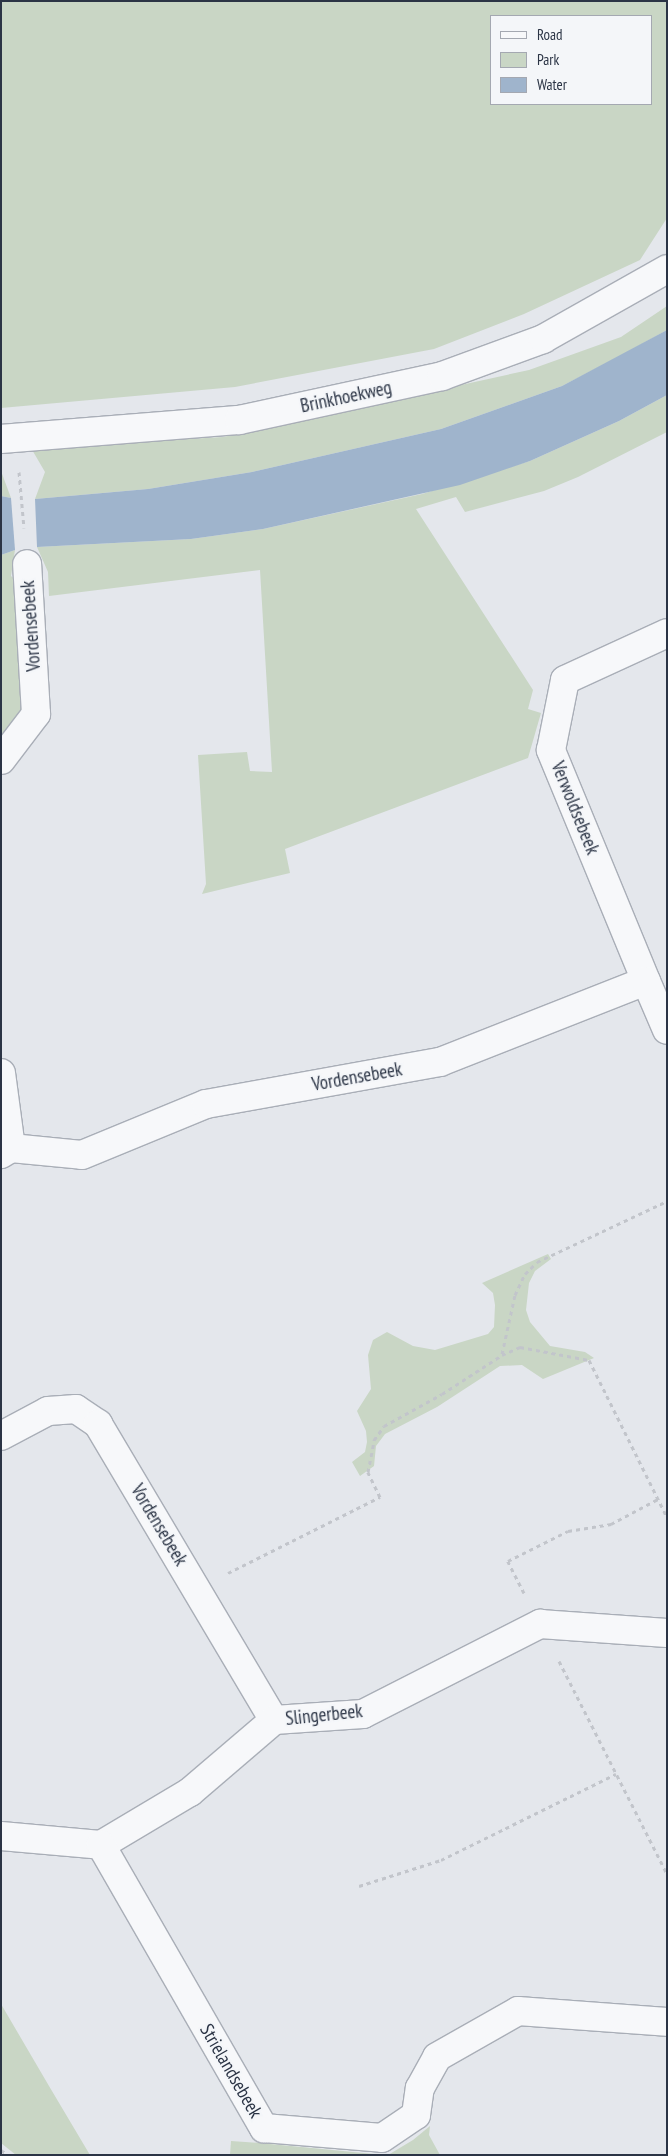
<!DOCTYPE html>
<style>
body{margin:0}
#map{position:relative;width:668px;height:2156px;overflow:hidden;background:#e4e7ec;font-family:"PT Sans Narrow",sans-serif}
div>[style]{position:absolute}
.green>*{inset:0;background:#c9d6c5}
.water>*{inset:0;background:#9fb4cc}
.path>*{height:3px;margin-top:-1.5px;transform-origin:0;background:repeating-linear-gradient(90deg,#c2c5cb 0 4px,transparent 0 8px)}
.roads{filter:drop-shadow(1px 0 #a9aeb7) drop-shadow(-1px 0 #a9aeb7) drop-shadow(0 1px #a9aeb7) drop-shadow(0 -1px #a9aeb7)}
.minor>*{height:28px;margin:-14px;padding:0 14px;transform-origin:14px;border-radius:14px;background:#f7f8fa}
span{translate:-50% -50%;white-space:nowrap;text-align:center;line-height:1.15;-webkit-text-stroke:4px #f4f6f9;paint-order:stroke}
.street-label{font-size:19px;color:#2b3445}
.frame{position:absolute;inset:0;border:2px solid #2b3445;pointer-events:none}
.legend{position:absolute;left:490px;top:15px;width:162px;height:90px;box-sizing:border-box;background:#f4f6f9;border:1px solid #a4a8b1;margin:0;padding:6px 9px;list-style:none;font-size:15px;color:#2b3445}
.legend li{display:flex;align-items:center;gap:10px;height:25px}
.legend b{width:25px;border:1px solid #a4a8b1}
</style>
<div id="map">
<div class="green">
<div style="clip-path:polygon(evenodd,1px 1px,667px 1px,667px 218px,640px 260px,524px 314px,434px 349px,235px 387px,1px 408px,1px 1px,492px 16px,652px 16px,652px 104px,492px 104px,492px 16px)"></div>
<div style="clip-path:polygon(667px 306px,667px 330px,620px 356px,562px 386px,441px 429px,252px 472px,148px 489px,35px 499px,45px 472px,31px 448px,223px 437px,529px 370px,621px 337px)"></div>
<div style="clip-path:polygon(667px 395px,667px 432px,578px 477px,544px 491px,465px 512px,456px 497px,416px 509px,533px 690px,528px 709px,541px 713px,528px 758px,285px 849px,290px 873px,202px 894px,206px 884px,198px 755px,247px 752px,250px 771px,272px 772px,260px 570px,49px 596px,48px 572px,37px 547px,191px 539px,263px 529px,422px 494px,530px 461px,619px 421px)"></div>
<div style="clip-path:polygon(1px 471px,11px 498px,1px 496px)"></div>
<div style="clip-path:polygon(15px 550px,11px 576px,19px 583px,27px 706px,1px 739px,1px 555px)"></div>
<div style="clip-path:polygon(548px 1254px,551px 1259px,535px 1271px,529px 1283px,526px 1310px,530px 1322px,550px 1346px,585px 1352px,594px 1358px,543px 1379px,522px 1365px,500px 1366px,437px 1407px,385px 1434px,376px 1446px,374px 1466px,360px 1476px,352px 1462px,365px 1452px,367px 1442px,366px 1431px,357px 1411px,371px 1389px,368px 1355px,373px 1340px,387px 1332px,413px 1346px,435px 1350px,488px 1334px,494px 1327px,495px 1305px,493px 1293px,482px 1283px)"></div>
<div style="clip-path:polygon(1px 2004px,49px 2086px,90px 2155px,16px 2155px,1px 2143px)"></div>
<div style="clip-path:polygon(430px 2126px,429px 2135px,440px 2155px,388px 2155px,413px 2140px)"></div>
<div style="clip-path:polygon(231px 2141px,260px 2143px,384px 2155px,230px 2155px)"></div>
</div>
<div class="water">
<div style="clip-path:polygon(667px 330px,667px 395px,619px 421px,530px 461px,460px 485px,263px 529px,191px 539px,37px 547px,35px 499px,148px 489px,252px 472px,441px 429px,562px 386px)"></div>
<div style="clip-path:polygon(1px 496px,11px 498px,15px 550px,1px 555px)"></div>
</div>
<div class="path">
<div style="left:19px;top:472px;width:56px;rotate:84.9deg"></div>
<div style="left:502px;top:1354px;width:60px;rotate:-77.6deg"></div>
<div style="left:515px;top:1295px;width:23px;rotate:-65deg"></div>
<div style="left:525px;top:1274px;width:17px;rotate:-45deg"></div>
<div style="left:537px;top:1262px;width:144px;rotate:-25.1deg"></div>
<div style="left:228px;top:1573px;width:170px;rotate:-26.6deg"></div>
<div style="left:380px;top:1497px;width:28px;rotate:-116deg"></div>
<div style="left:368px;top:1472px;width:33px;rotate:-79deg"></div>
<div style="left:374px;top:1440px;width:17px;rotate:-54deg"></div>
<div style="left:384px;top:1426px;width:66px;rotate:-28.9deg"></div>
<div style="left:442px;top:1394px;width:72px;rotate:-33deg"></div>
<div style="left:502px;top:1355px;width:20px;rotate:-24deg"></div>
<div style="left:520px;top:1347px;width:70px;rotate:10.7deg"></div>
<div style="left:589px;top:1360px;width:175px;rotate:63.6deg"></div>
<div style="left:524px;top:1593px;width:36px;rotate:-117deg"></div>
<div style="left:508px;top:1561px;width:67px;rotate:-26.6deg"></div>
<div style="left:568px;top:1531px;width:44px;rotate:-9.2deg"></div>
<div style="left:611px;top:1524px;width:53px;rotate:-28deg"></div>
<div style="left:559px;top:1661px;width:239px;rotate:63.1deg"></div>
<div style="left:359px;top:1886px;width:86px;rotate:-17.6deg"></div>
<div style="left:441px;top:1860px;width:195px;rotate:-26.2deg"></div>
<div style="left:1px;top:2150px;width:9px;rotate:36deg"></div>
</div>
<div class="roads">
<div class="minor">
<div style="left:1px;top:439px;width:239px;rotate:-4.6deg"></div>
<div style="left:239px;top:420px;width:208px;rotate:-12.2deg"></div>
<div style="left:442px;top:376px;width:108px;rotate:-20.1deg"></div>
<div style="left:543px;top:339px;width:142px;rotate:-29.4deg"></div>
<div style="left:1px;top:760px;width:58px;rotate:-52.7deg"></div>
<div style="left:36px;top:714px;width:150px;rotate:-93.4deg"></div>
<div style="left:646px;top:981px;width:250px;rotate:-112.4deg"></div>
<div style="left:551px;top:750px;width:71px;rotate:-78.7deg"></div>
<div style="left:565px;top:680px;width:112px;rotate:-24.7deg"></div>
<div style="left:1px;top:1073px;width:76px;rotate:82.4deg"></div>
<div style="left:11px;top:1148px;width:12px;rotate:149deg"></div>
<div style="left:11px;top:1148px;width:71px;rotate:5.6deg"></div>
<div style="left:82px;top:1155px;width:134px;rotate:-22.4deg"></div>
<div style="left:206px;top:1104px;width:238px;rotate:-10.2deg"></div>
<div style="left:440px;top:1062px;width:221px;rotate:-21.5deg"></div>
<div style="left:646px;top:981px;width:53px;rotate:66.8deg"></div>
<div style="left:1px;top:1436px;width:53px;rotate:-28deg"></div>
<div style="left:48px;top:1411px;width:28px;rotate:-4deg"></div>
<div style="left:76px;top:1409px;width:27px;rotate:34deg"></div>
<div style="left:98px;top:1424px;width:344px;rotate:59.3deg"></div>
<div style="left:1px;top:1836px;width:100px;rotate:5.1deg"></div>
<div style="left:101px;top:1845px;width:104px;rotate:-30.8deg"></div>
<div style="left:190px;top:1792px;width:111px;rotate:-40.6deg"></div>
<div style="left:274px;top:1720px;width:89px;rotate:-3.9deg"></div>
<div style="left:363px;top:1714px;width:199px;rotate:-27deg"></div>
<div style="left:540px;top:1624px;width:127px;rotate:4.1deg"></div>
<div style="left:101px;top:1845px;width:327px;rotate:60.1deg"></div>
<div style="left:264px;top:2128px;width:118px;rotate:4.8deg"></div>
<div style="left:382px;top:2138px;width:41px;rotate:-34.1deg"></div>
<div style="left:416px;top:2115px;width:27px;rotate:-82deg"></div>
<div style="left:420px;top:2088px;width:35px;rotate:-61deg"></div>
<div style="left:437px;top:2057px;width:93px;rotate:-29.6deg"></div>
<div style="left:518px;top:2011px;width:149px;rotate:4.2deg"></div>
</div>
</div>
<div class="street-label">
<span style="left:346px;top:397px;rotate:-12deg">Brinkhoekweg</span>
<span style="left:31px;top:626px;rotate:-94deg">Vordensebeek</span>
<span style="left:575px;top:808px;rotate:68deg">Verwoldsebeek</span>
<span style="left:357px;top:1077px;rotate:-10deg">Vordensebeek</span>
<span style="left:159px;top:1525px;rotate:59deg">Vordensebeek</span>
<span style="left:324px;top:1715px;rotate:-6deg">Slingerbeek</span>
<span style="left:231px;top:2071px;rotate:60deg">Strielandsebeek</span>
</div>
<div class="frame"></div>
<ul class="legend">
<li><b style="height:6px;background:#f7f8fa"></b>Road</li>
<li><b style="height:14px;background:#c9d6c5"></b>Park</li>
<li><b style="height:14px;background:#9fb4cc"></b>Water</li>
</ul>
</div>
